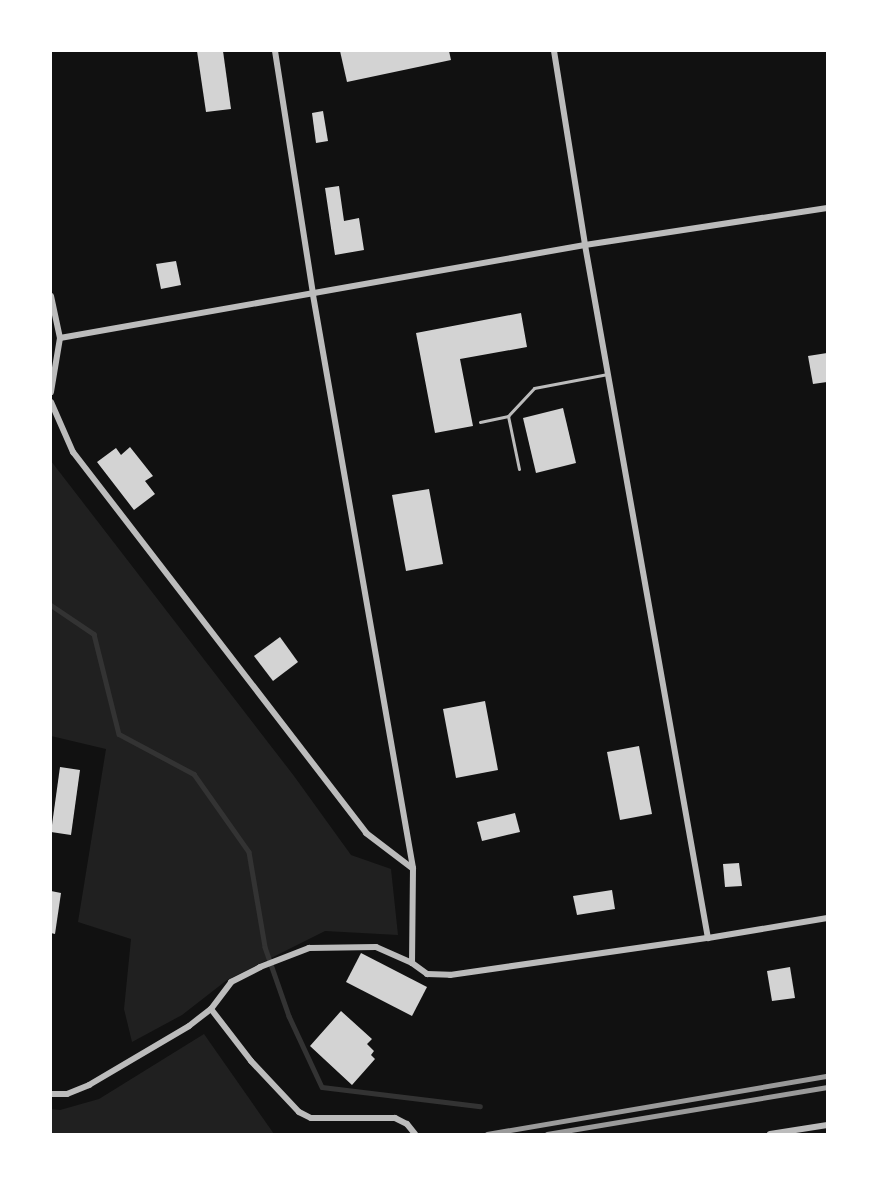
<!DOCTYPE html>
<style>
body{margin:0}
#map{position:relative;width:878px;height:1185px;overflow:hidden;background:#111;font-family:Raleway,sans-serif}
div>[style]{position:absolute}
.green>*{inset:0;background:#202020}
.stream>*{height:4.5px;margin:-2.25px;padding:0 2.25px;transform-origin:2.25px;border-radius:2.25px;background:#333}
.building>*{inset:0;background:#d3d3d3}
.service>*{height:3px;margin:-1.5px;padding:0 1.5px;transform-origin:1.5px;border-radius:1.5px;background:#bcbcbc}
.minor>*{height:6px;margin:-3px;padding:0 3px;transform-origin:3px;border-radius:3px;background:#bcbcbc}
.rail>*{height:4.5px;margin:-2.25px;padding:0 2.25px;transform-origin:2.25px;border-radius:2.25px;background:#9a9a9a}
span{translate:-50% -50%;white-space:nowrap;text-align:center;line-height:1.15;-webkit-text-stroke:4.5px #fff;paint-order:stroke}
.frame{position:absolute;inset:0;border:52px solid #fff;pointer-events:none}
</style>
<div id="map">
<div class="green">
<div style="clip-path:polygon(51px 461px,294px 776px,351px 855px,391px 869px,398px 935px,325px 931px,227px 980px,182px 1015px,132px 1042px,124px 1009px,131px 939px,78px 922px,106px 749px,51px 736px)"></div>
<div style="clip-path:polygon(204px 1034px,274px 1134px,51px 1134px,51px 1109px,60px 1110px,99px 1099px)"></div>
</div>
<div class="stream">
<div style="left:51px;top:605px;width:52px;rotate:34deg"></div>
<div style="left:94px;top:634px;width:103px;rotate:76deg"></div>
<div style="left:119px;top:734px;width:85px;rotate:28.1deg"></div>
<div style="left:194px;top:774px;width:95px;rotate:54.8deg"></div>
<div style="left:249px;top:852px;width:96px;rotate:80.4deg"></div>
<div style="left:265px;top:947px;width:73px;rotate:70.8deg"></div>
<div style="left:289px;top:1016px;width:78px;rotate:65.1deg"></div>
<div style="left:322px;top:1087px;width:159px;rotate:6.9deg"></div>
</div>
<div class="building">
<div style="clip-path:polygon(197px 51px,223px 51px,231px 109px,206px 112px)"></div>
<div style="clip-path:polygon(340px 51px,449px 51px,451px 60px,347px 82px)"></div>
<div style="clip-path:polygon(323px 111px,328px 141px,316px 143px,312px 113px)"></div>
<div style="clip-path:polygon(339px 186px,344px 221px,359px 218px,364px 250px,335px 255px,325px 188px)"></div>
<div style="clip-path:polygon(176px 261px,181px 285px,161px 289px,156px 264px)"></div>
<div style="clip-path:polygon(521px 313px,527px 347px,460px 359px,473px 426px,435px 433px,416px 333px)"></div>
<div style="clip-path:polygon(827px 353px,827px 382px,813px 384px,808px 356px)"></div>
<div style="clip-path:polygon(563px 408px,576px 463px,536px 473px,523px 418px)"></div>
<div style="clip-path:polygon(130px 447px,153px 476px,145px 481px,155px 494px,134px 510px,97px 462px,116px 448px,121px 455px)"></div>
<div style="clip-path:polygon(429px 489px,443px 564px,406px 571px,392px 495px)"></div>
<div style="clip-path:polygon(280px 637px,298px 662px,273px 681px,254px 656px)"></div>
<div style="clip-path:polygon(485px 701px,498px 770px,456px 778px,443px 709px)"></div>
<div style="clip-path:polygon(639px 746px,652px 814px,620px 820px,607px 752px)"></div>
<div style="clip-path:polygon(60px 767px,80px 770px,71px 835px,51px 832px)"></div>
<div style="clip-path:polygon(515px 813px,520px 832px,482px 841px,477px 822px)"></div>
<div style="clip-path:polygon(739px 863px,742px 886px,725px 887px,723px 864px)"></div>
<div style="clip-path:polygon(612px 890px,615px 909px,577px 915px,573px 896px)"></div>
<div style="clip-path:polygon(51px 891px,61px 893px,55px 934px,51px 933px)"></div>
<div style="clip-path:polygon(361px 953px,427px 987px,412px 1016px,346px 982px)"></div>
<div style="clip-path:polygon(790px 967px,795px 998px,772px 1001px,767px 971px)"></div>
<div style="clip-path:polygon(341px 1011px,372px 1039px,367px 1044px,374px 1051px,371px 1055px,375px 1059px,352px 1085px,310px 1046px)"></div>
</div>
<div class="service">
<div style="left:480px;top:422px;width:29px;rotate:-12deg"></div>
<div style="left:519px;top:469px;width:54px;rotate:-101.7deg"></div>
<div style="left:508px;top:416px;width:38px;rotate:-47deg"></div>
<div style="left:534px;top:388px;width:75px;rotate:-10.7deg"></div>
</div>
<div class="minor">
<div style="left:275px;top:51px;width:247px;rotate:81.1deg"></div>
<div style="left:313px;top:295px;width:582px;rotate:80.1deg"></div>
<div style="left:413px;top:868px;width:95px;rotate:90.6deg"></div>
<div style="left:554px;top:51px;width:196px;rotate:80.9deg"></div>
<div style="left:585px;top:245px;width:704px;rotate:79.94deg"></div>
<div style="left:51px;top:296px;width:43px;rotate:77.9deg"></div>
<div style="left:60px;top:338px;width:55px;rotate:99.5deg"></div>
<div style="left:60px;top:338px;width:533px;rotate:-10.05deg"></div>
<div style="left:585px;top:245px;width:245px;rotate:-8.7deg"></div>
<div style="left:51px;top:402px;width:55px;rotate:66.3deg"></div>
<div style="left:73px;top:452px;width:481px;rotate:52.4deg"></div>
<div style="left:366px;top:833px;width:58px;rotate:37.3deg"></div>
<div style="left:211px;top:1009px;width:66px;rotate:52.4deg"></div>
<div style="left:251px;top:1061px;width:70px;rotate:46.7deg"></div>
<div style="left:299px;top:1112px;width:13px;rotate:27deg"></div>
<div style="left:311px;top:1118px;width:84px"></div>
<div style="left:395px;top:1118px;width:13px;rotate:27deg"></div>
<div style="left:407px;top:1124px;width:13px;rotate:51deg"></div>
<div style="left:51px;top:1094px;width:16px"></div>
<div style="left:67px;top:1094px;width:24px;rotate:-22deg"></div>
<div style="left:89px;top:1085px;width:116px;rotate:-30.5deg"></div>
<div style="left:189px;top:1026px;width:28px;rotate:-38deg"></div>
<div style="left:211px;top:1009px;width:34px;rotate:-53deg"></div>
<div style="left:231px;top:982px;width:33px;rotate:-27deg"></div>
<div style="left:260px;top:967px;width:53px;rotate:-21.2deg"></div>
<div style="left:309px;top:948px;width:67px;rotate:-0.9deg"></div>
<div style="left:376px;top:947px;width:39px;rotate:24deg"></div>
<div style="left:412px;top:963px;width:19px;rotate:36deg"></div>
<div style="left:427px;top:974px;width:23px;rotate:2deg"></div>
<div style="left:450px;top:975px;width:261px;rotate:-8.2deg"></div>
<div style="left:708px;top:938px;width:121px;rotate:-9.5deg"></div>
<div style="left:770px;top:1134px;width:58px;rotate:-9deg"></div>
</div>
<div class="rail">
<div style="left:487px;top:1134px;width:345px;rotate:-9.7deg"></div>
<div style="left:547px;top:1134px;width:284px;rotate:-9.5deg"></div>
</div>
<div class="frame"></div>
</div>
